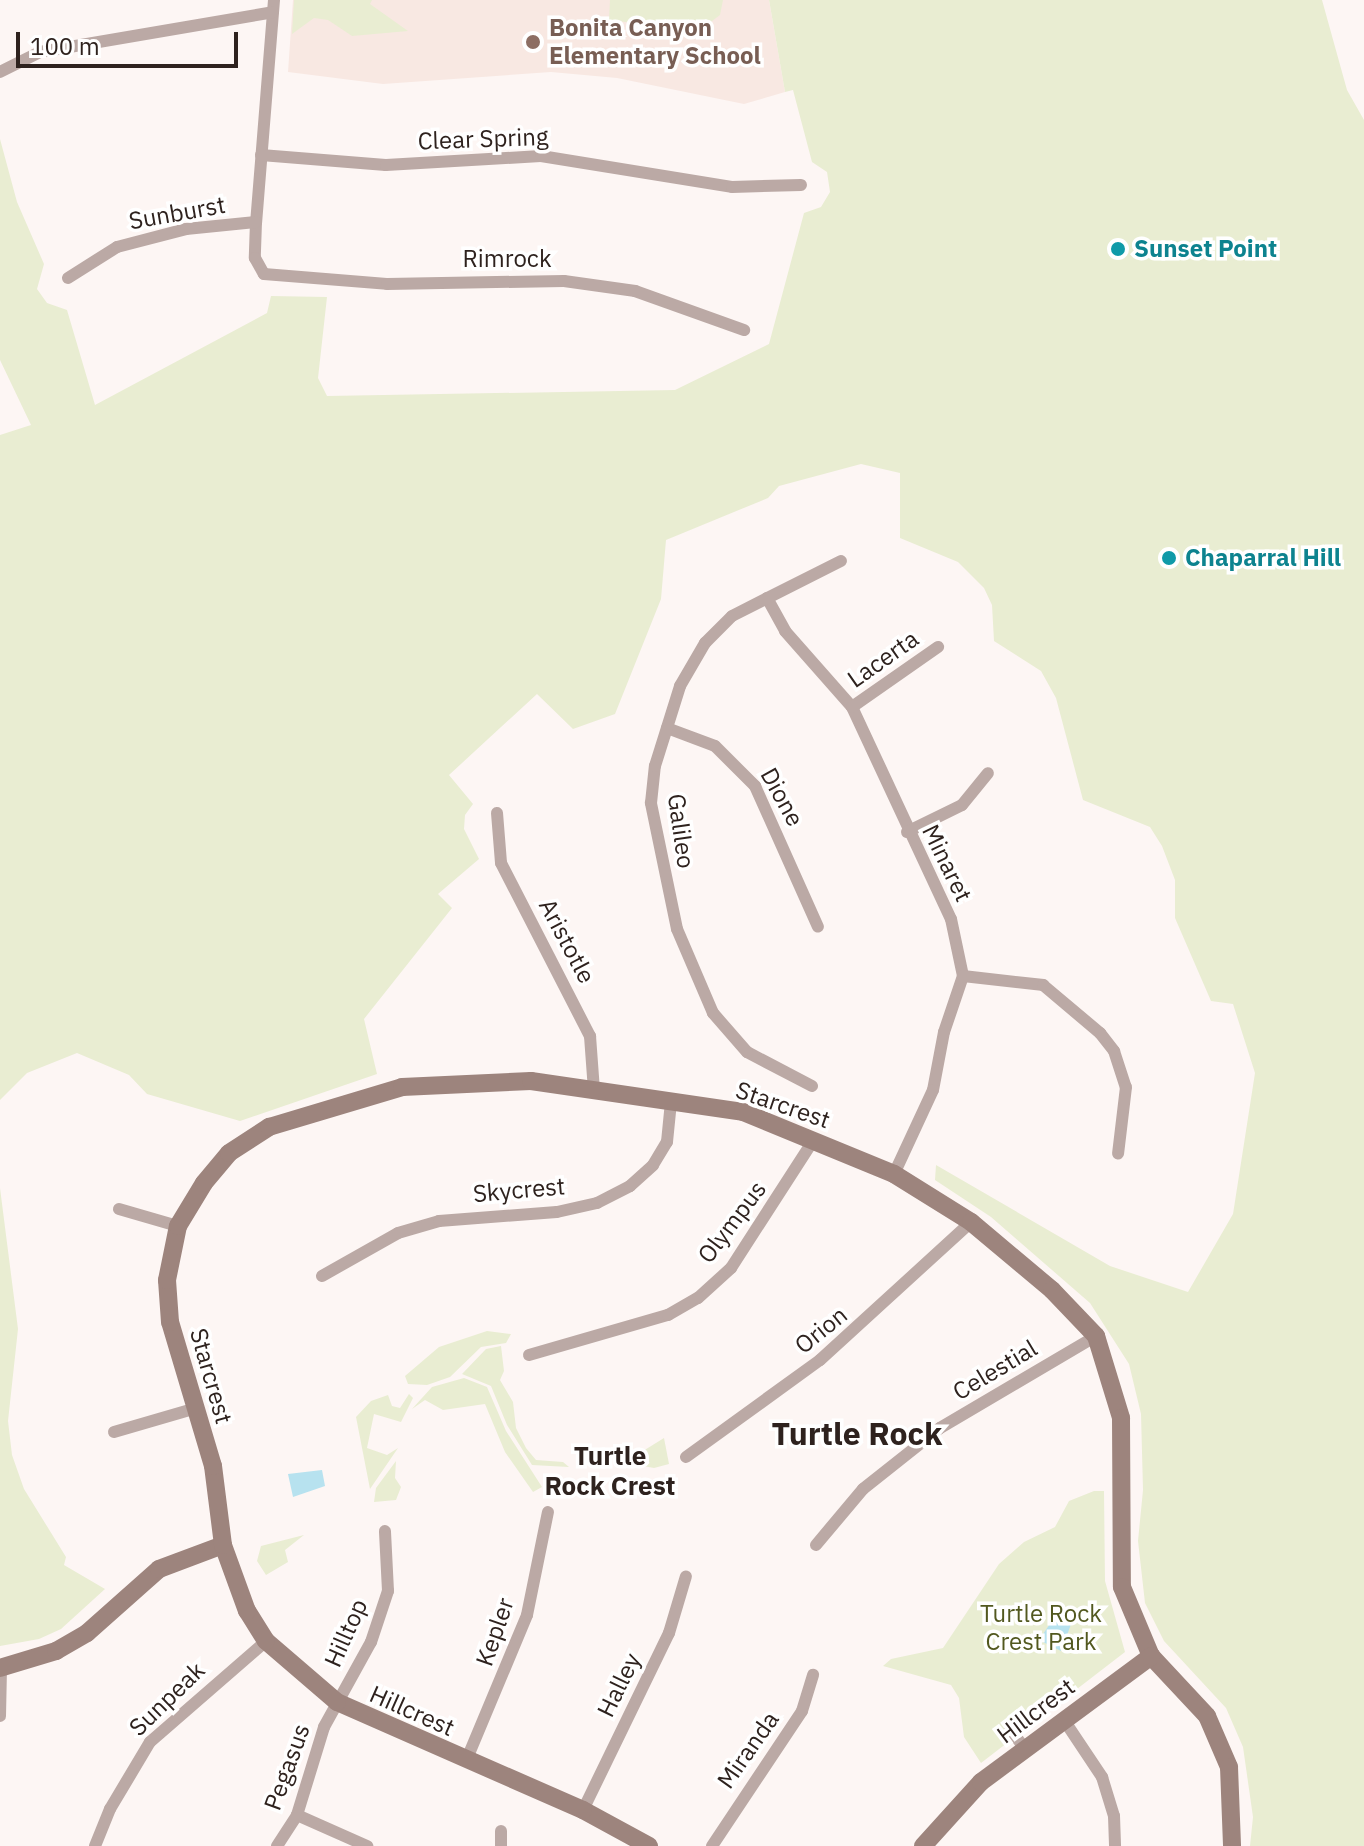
<!DOCTYPE html>
<style>
body{margin:0}
#map{position:relative;width:1364px;height:1846px;overflow:hidden;background:#fdf6f4;font-family:"IBM Plex Sans",sans-serif}
div>[style]{position:absolute}
.built>*{inset:0;background:#f8e8e2}
.green>*{inset:0;background:#e9edd2}
.water>*{inset:0;background:#b7e2ef}
.street>*{height:12px;margin:-6px;padding:0 6px;transform-origin:6px;border-radius:6px;background:#bba9a5}
.secondary>*{height:18px;margin:-9px;padding:0 9px;transform-origin:9px;border-radius:9px;background:#9d847d}
.dots>*{width:22px;height:22px;translate:-50% -50%;box-sizing:border-box;border:4px solid #fff;border-radius:50%}
span{translate:-50% -50%;white-space:nowrap;text-align:center;line-height:1.15;-webkit-text-stroke:7px #fff;paint-order:stroke}
.education-label{font-size:24px;color:#785e54;font-weight:700}
.left{translate:0 -50%;text-align:left}
.street-label{font-size:24px;color:#2e221e}
.culture-label{font-size:24px;color:#0d838f;font-weight:700}
.park-label{font-size:24px;color:#52581f}
.neighbourhood-label{font-size:26px;color:#2e221e;font-weight:700}
.district-label{font-size:32px;color:#2e221e;font-weight:700}
.scale{position:absolute;left:16px;top:32px;width:222px;height:36px;box-sizing:border-box;border:4px solid #2e221e;border-top:0;padding-left:10px;font-size:24px;line-height:28px;white-space:nowrap;color:#2e221e;-webkit-text-stroke:6px #fff;paint-order:stroke}
</style>
<div id="map">
<div class="built">
<div style="clip-path:polygon(293px 0,769px 0,785px 92px,744px 104px,617px 78px,551px 72px,383px 84px,288px 72px)"></div>
</div>
<div class="green">
<div style="clip-path:polygon(294px 0,372px 0,370px 4px,408px 31px,352px 36px,328px 20px,314px 18px,292px 34px)"></div>
<div style="clip-path:polygon(610px 0,723px 0,720px 15px,699px 31px,609px 20px)"></div>
<div style="clip-path:polygon(769px 0,1322px 0,1347px 90px,1364px 120px,1364px 1846px,1250px 1846px,1253px 1817px,1243px 1747px,1226px 1708px,1164px 1641px,1145px 1603px,1138px 1541px,1143px 1490px,1141px 1414px,1129px 1364px,1090px 1303px,991px 1217px,935px 1180px,936px 1165px,1110px 1266px,1188px 1292px,1233px 1214px,1255px 1073px,1233px 1004px,1211px 1001px,1175px 918px,1175px 880px,1162px 846px,1150px 827px,1083px 800px,1056px 698px,1041px 671px,994px 641px,992px 605px,984px 588px,958px 562px,900px 538px,900px 473px,861px 464px,779px 486px,768px 498px,666px 540px,661px 599px,615px 714px,573px 729px,537px 694px,449px 775px,473px 804px,465px 815px,464px 829px,479px 859px,438px 894px,452px 908px,364px 1019px,377px 1074px,240px 1121px,147px 1094px,129px 1075px,77px 1053px,27px 1073px,0 1100px,0 435px,31px 425px,0 360px,0 139px,17px 202px,44px 264px,37px 289px,47px 303px,67px 310px,95px 405px,267px 313px,271px 296px,327px 297px,318px 378px,327px 396px,675px 390px,769px 344px,804px 213px,821px 207px,830px 192px,827px 172px,812px 162px,793px 90px,785px 92px)"></div>
<div style="clip-path:polygon(0 1188px,18px 1329px,8px 1421px,12px 1455px,24px 1489px,66px 1557px,64px 1565px,105px 1589px,61px 1629px,39px 1639px,0 1646px)"></div>
<div style="clip-path:polygon(487px 1331px,511px 1334px,506px 1343px,481px 1347px,450px 1377px,427px 1385px,408px 1384px,405px 1376px,439px 1347px)"></div>
<div style="clip-path:polygon(501px 1346px,504px 1371px,500px 1380px,513px 1402px,516px 1428px,526px 1448px,536px 1460px,563px 1462px,569px 1467px,532px 1465px,507px 1425px,491px 1386px,462px 1374px,486px 1349px)"></div>
<div style="clip-path:polygon(464px 1378px,487px 1387px,506px 1431px,542px 1487px,533px 1492px,505px 1452px,485px 1404px,443px 1410px,425px 1400px,412px 1409px,432px 1387px)"></div>
<div style="clip-path:polygon(409px 1394px,413px 1398px,401px 1422px,374px 1414px,367px 1448px,387px 1455px,398px 1448px,370px 1489px,356px 1417px,371px 1401px,388px 1395px,392px 1406px,400px 1408px)"></div>
<div style="clip-path:polygon(664px 1438px,669px 1464px,654px 1468px,632px 1464px,635px 1456px)"></div>
<div style="clip-path:polygon(396px 1461px,395px 1478px,401px 1487px,396px 1500px,374px 1502px,376px 1488px)"></div>
<div style="clip-path:polygon(1094px 1491px,1104px 1491px,1105px 1581px,1125px 1652px,981px 1763px,964px 1737px,959px 1698px,951px 1685px,883px 1666px,891px 1659px,943px 1648px,999px 1564px,1024px 1542px,1055px 1527px,1069px 1501px)"></div>
<div style="clip-path:polygon(304px 1535px,285px 1550px,288px 1562px,266px 1575px,257px 1561px,261px 1546px)"></div>
</div>
<div class="water">
<div style="clip-path:polygon(322px 1470px,325px 1486px,293px 1497px,288px 1474px)"></div>
<div style="clip-path:polygon(1058px 1612px,1073px 1619px,1061px 1651px,1039px 1640px)"></div>
</div>
<div class="street">
<div style="left:274px;top:0;width:223px;rotate:94.6deg"></div>
<div style="left:256px;top:222px;width:36px;rotate:92deg"></div>
<div style="left:255px;top:258px;width:18px;rotate:61deg"></div>
<div style="left:264px;top:274px;width:123px;rotate:4.6deg"></div>
<div style="left:387px;top:284px;width:177px;rotate:-1deg"></div>
<div style="left:564px;top:281px;width:72px;rotate:8deg"></div>
<div style="left:635px;top:291px;width:116px;rotate:19.7deg"></div>
<div style="left:0;top:72px;width:45px;rotate:-26.6deg"></div>
<div style="left:40px;top:52px;width:236px;rotate:-9.7deg"></div>
<div style="left:261px;top:155px;width:125px;rotate:4.6deg"></div>
<div style="left:386px;top:165px;width:155px;rotate:-3.3deg"></div>
<div style="left:541px;top:156px;width:193px;rotate:9.2deg"></div>
<div style="left:732px;top:187px;width:69px;rotate:-1.7deg"></div>
<div style="left:68px;top:278px;width:58px;rotate:-32.3deg"></div>
<div style="left:117px;top:247px;width:71px;rotate:-14.6deg"></div>
<div style="left:186px;top:229px;width:70px;rotate:-5.7deg"></div>
<div style="left:767px;top:598px;width:38px;rotate:61deg"></div>
<div style="left:785px;top:631px;width:101px;rotate:48.6deg"></div>
<div style="left:852px;top:707px;width:234px;rotate:65deg"></div>
<div style="left:951px;top:919px;width:58px;rotate:78.1deg"></div>
<div style="left:963px;top:976px;width:59px;rotate:108.7deg"></div>
<div style="left:944px;top:1032px;width:59px;rotate:100.7deg"></div>
<div style="left:933px;top:1090px;width:93px;rotate:114.9deg"></div>
<div style="left:852px;top:707px;width:105px;rotate:-34.9deg"></div>
<div style="left:667px;top:728px;width:51px;rotate:20.6deg"></div>
<div style="left:715px;top:746px;width:57px;rotate:45deg"></div>
<div style="left:755px;top:786px;width:154px;rotate:65.9deg"></div>
<div style="left:497px;top:813px;width:50px;rotate:85.4deg"></div>
<div style="left:501px;top:863px;width:195px;rotate:62.8deg"></div>
<div style="left:590px;top:1036px;width:55px;rotate:85.8deg"></div>
<div style="left:907px;top:832px;width:61px;rotate:-26.1deg"></div>
<div style="left:962px;top:805px;width:41px;rotate:-50.9deg"></div>
<div style="left:963px;top:976px;width:81px;rotate:6.4deg"></div>
<div style="left:1043px;top:985px;width:75px;rotate:40.1deg"></div>
<div style="left:1100px;top:1033px;width:23px;rotate:52deg"></div>
<div style="left:1114px;top:1051px;width:38px;rotate:72deg"></div>
<div style="left:1126px;top:1087px;width:67px;rotate:96.8deg"></div>
<div style="left:812px;top:1086px;width:73px;rotate:-152.4deg"></div>
<div style="left:747px;top:1052px;width:52px;rotate:-131.1deg"></div>
<div style="left:713px;top:1013px;width:91px;rotate:-113.2deg"></div>
<div style="left:677px;top:929px;width:129px;rotate:-101.7deg"></div>
<div style="left:651px;top:803px;width:37px;rotate:-84deg"></div>
<div style="left:655px;top:766px;width:84px;rotate:-72.6deg"></div>
<div style="left:680px;top:686px;width:50px;rotate:-59.8deg"></div>
<div style="left:705px;top:643px;width:38px;rotate:-45deg"></div>
<div style="left:732px;top:616px;width:122px;rotate:-26.8deg"></div>
<div style="left:119px;top:1209px;width:61px;rotate:16.1deg"></div>
<div style="left:322px;top:1276px;width:87px;rotate:-29.5deg"></div>
<div style="left:398px;top:1233px;width:43px;rotate:-16.3deg"></div>
<div style="left:439px;top:1221px;width:118px;rotate:-4.4deg"></div>
<div style="left:557px;top:1212px;width:41px;rotate:-12.7deg"></div>
<div style="left:597px;top:1203px;width:37px;rotate:-27deg"></div>
<div style="left:630px;top:1186px;width:31px;rotate:-42deg"></div>
<div style="left:653px;top:1165px;width:27px;rotate:-59deg"></div>
<div style="left:667px;top:1142px;width:40px;rotate:-84.3deg"></div>
<div style="left:529px;top:1355px;width:145px;rotate:-16.1deg"></div>
<div style="left:668px;top:1315px;width:34px;rotate:-30deg"></div>
<div style="left:698px;top:1298px;width:45px;rotate:-42.3deg"></div>
<div style="left:731px;top:1268px;width:153px;rotate:-57.2deg"></div>
<div style="left:114px;top:1432px;width:85px;rotate:-16.3deg"></div>
<div style="left:686px;top:1457px;width:165px;rotate:-35.9deg"></div>
<div style="left:820px;top:1360px;width:205px;rotate:-42.4deg"></div>
<div style="left:816px;top:1545px;width:73px;rotate:-50deg"></div>
<div style="left:863px;top:1489px;width:98px;rotate:-38.4deg"></div>
<div style="left:940px;top:1428px;width:181px;rotate:-30.5deg"></div>
<div style="left:0;top:1716px;width:48px;rotate:-88.8deg"></div>
<div style="left:1064px;top:1720px;width:69px;rotate:56.3deg"></div>
<div style="left:1102px;top:1777px;width:41px;rotate:72.9deg"></div>
<div style="left:1114px;top:1816px;width:30px;rotate:88deg"></div>
<div style="left:1010px;top:1729px;width:25px;rotate:53deg"></div>
<div style="left:466px;top:1761px;width:158px;rotate:-67.3deg"></div>
<div style="left:527px;top:1615px;width:105px;rotate:-78.5deg"></div>
<div style="left:583px;top:1810px;width:197px;rotate:-64.1deg"></div>
<div style="left:669px;top:1633px;width:59px;rotate:-73.4deg"></div>
<div style="left:297px;top:1815px;width:77px;rotate:23.9deg"></div>
<div style="left:95px;top:1846px;width:40px;rotate:-68deg"></div>
<div style="left:110px;top:1809px;width:78px;rotate:-59.2deg"></div>
<div style="left:150px;top:1742px;width:154px;rotate:-41deg"></div>
<div style="left:277px;top:1846px;width:37px;rotate:-57deg"></div>
<div style="left:297px;top:1815px;width:92px;rotate:-72.9deg"></div>
<div style="left:324px;top:1727px;width:97px;rotate:-61.1deg"></div>
<div style="left:371px;top:1642px;width:54px;rotate:-71.6deg"></div>
<div style="left:388px;top:1591px;width:60px;rotate:-92.9deg"></div>
<div style="left:501px;top:1846px;width:15px;rotate:-90deg"></div>
<div style="left:712px;top:1846px;width:162px;rotate:-56.3deg"></div>
<div style="left:802px;top:1711px;width:38px;rotate:-73deg"></div>
</div>
<div class="secondary">
<div style="left:0;top:1668px;width:59px;rotate:-16.9deg"></div>
<div style="left:56px;top:1651px;width:36px;rotate:-30deg"></div>
<div style="left:87px;top:1633px;width:96px;rotate:-41.6deg"></div>
<div style="left:159px;top:1569px;width:68px;rotate:-20.6deg"></div>
<div style="left:649px;top:1846px;width:75px;rotate:-151.4deg"></div>
<div style="left:583px;top:1810px;width:269px;rotate:-156.3deg"></div>
<div style="left:337px;top:1702px;width:94px;rotate:-139.3deg"></div>
<div style="left:266px;top:1641px;width:36px;rotate:-122deg"></div>
<div style="left:247px;top:1611px;width:70px;rotate:-110deg"></div>
<div style="left:223px;top:1545px;width:80px;rotate:-97.2deg"></div>
<div style="left:213px;top:1466px;width:150px;rotate:-106.6deg"></div>
<div style="left:170px;top:1322px;width:42px;rotate:-94.1deg"></div>
<div style="left:167px;top:1280px;width:55px;rotate:-78.5deg"></div>
<div style="left:178px;top:1226px;width:50px;rotate:-58.8deg"></div>
<div style="left:204px;top:1183px;width:39px;rotate:-50deg"></div>
<div style="left:229px;top:1153px;width:48px;rotate:-33deg"></div>
<div style="left:269px;top:1127px;width:139px;rotate:-16.7deg"></div>
<div style="left:402px;top:1087px;width:129px;rotate:-2.7deg"></div>
<div style="left:531px;top:1081px;width:214px;rotate:8.3deg"></div>
<div style="left:743px;top:1112px;width:163px;rotate:22.3deg"></div>
<div style="left:894px;top:1174px;width:91px;rotate:31.9deg"></div>
<div style="left:971px;top:1222px;width:106px;rotate:40deg"></div>
<div style="left:1052px;top:1290px;width:64px;rotate:46.3deg"></div>
<div style="left:1096px;top:1336px;width:86px;rotate:73deg"></div>
<div style="left:1121px;top:1418px;width:169px;rotate:89.7deg"></div>
<div style="left:1122px;top:1587px;width:75px;rotate:67.2deg"></div>
<div style="left:1151px;top:1656px;width:82px;rotate:47deg"></div>
<div style="left:1207px;top:1716px;width:56px;rotate:66.7deg"></div>
<div style="left:1229px;top:1767px;width:79px;rotate:87.8deg"></div>
<div style="left:923px;top:1846px;width:86px;rotate:-47.8deg"></div>
<div style="left:981px;top:1782px;width:212px;rotate:-36.5deg"></div>
</div>
<div class="dots">
<div style="left:533px;top:42px;background:#8d6e63"></div>
<div style="left:1118px;top:249px;background:#0f9aa8"></div>
<div style="left:1169px;top:558px;background:#0f9aa8"></div>
</div>
<div class="education-label">
<span class="left" style="left:549px;top:42px">Bonita Canyon<br>Elementary School</span>
</div>
<div class="street-label">
<span style="left:483px;top:139px;rotate:-2deg">Clear Spring</span>
<span style="left:177px;top:213px;rotate:-10deg">Sunburst</span>
<span style="left:507px;top:259px">Rimrock</span>
<span style="left:883px;top:659px;rotate:-35deg">Lacerta</span>
<span style="left:782px;top:797px;rotate:61deg">Dione</span>
<span style="left:681px;top:831px;rotate:82deg">Galileo</span>
<span style="left:947px;top:863px;rotate:64deg">Minaret</span>
<span style="left:567px;top:941px;rotate:62deg">Aristotle</span>
<span style="left:783px;top:1105px;rotate:19deg">Starcrest</span>
<span style="left:519px;top:1190px;rotate:-5deg">Skycrest</span>
<span style="left:732px;top:1222px;rotate:-53deg">Olympus</span>
<span style="left:821px;top:1330px;rotate:-39deg">Orion</span>
<span style="left:995px;top:1370px;rotate:-31deg">Celestial</span>
<span style="left:211px;top:1376px;rotate:74deg">Starcrest</span>
<span style="left:495px;top:1632px;rotate:-71deg">Kepler</span>
<span style="left:346px;top:1633px;rotate:-66deg">Hilltop</span>
<span style="left:619px;top:1685px;rotate:-64deg">Halley</span>
<span style="left:167px;top:1699px;rotate:-44deg">Sunpeak</span>
<span style="left:412px;top:1711px;rotate:24deg">Hillcrest</span>
<span style="left:1036px;top:1711px;rotate:-37deg">Hillcrest</span>
<span style="left:748px;top:1750px;rotate:-55deg">Miranda</span>
<span style="left:287px;top:1767px;rotate:-70deg">Pegasus</span>
</div>
<div class="culture-label">
<span class="left" style="left:1134px;top:249px">Sunset Point</span>
<span class="left" style="left:1185px;top:558px">Chaparral Hill</span>
</div>
<div class="park-label">
<span style="left:1041px;top:1628px">Turtle Rock<br>Crest Park</span>
</div>
<div class="neighbourhood-label">
<span style="left:610px;top:1471px">Turtle<br>Rock Crest</span>
</div>
<div class="district-label">
<span style="left:857px;top:1433px">Turtle Rock</span>
</div>
<div class="scale">100 m</div>
</div>
